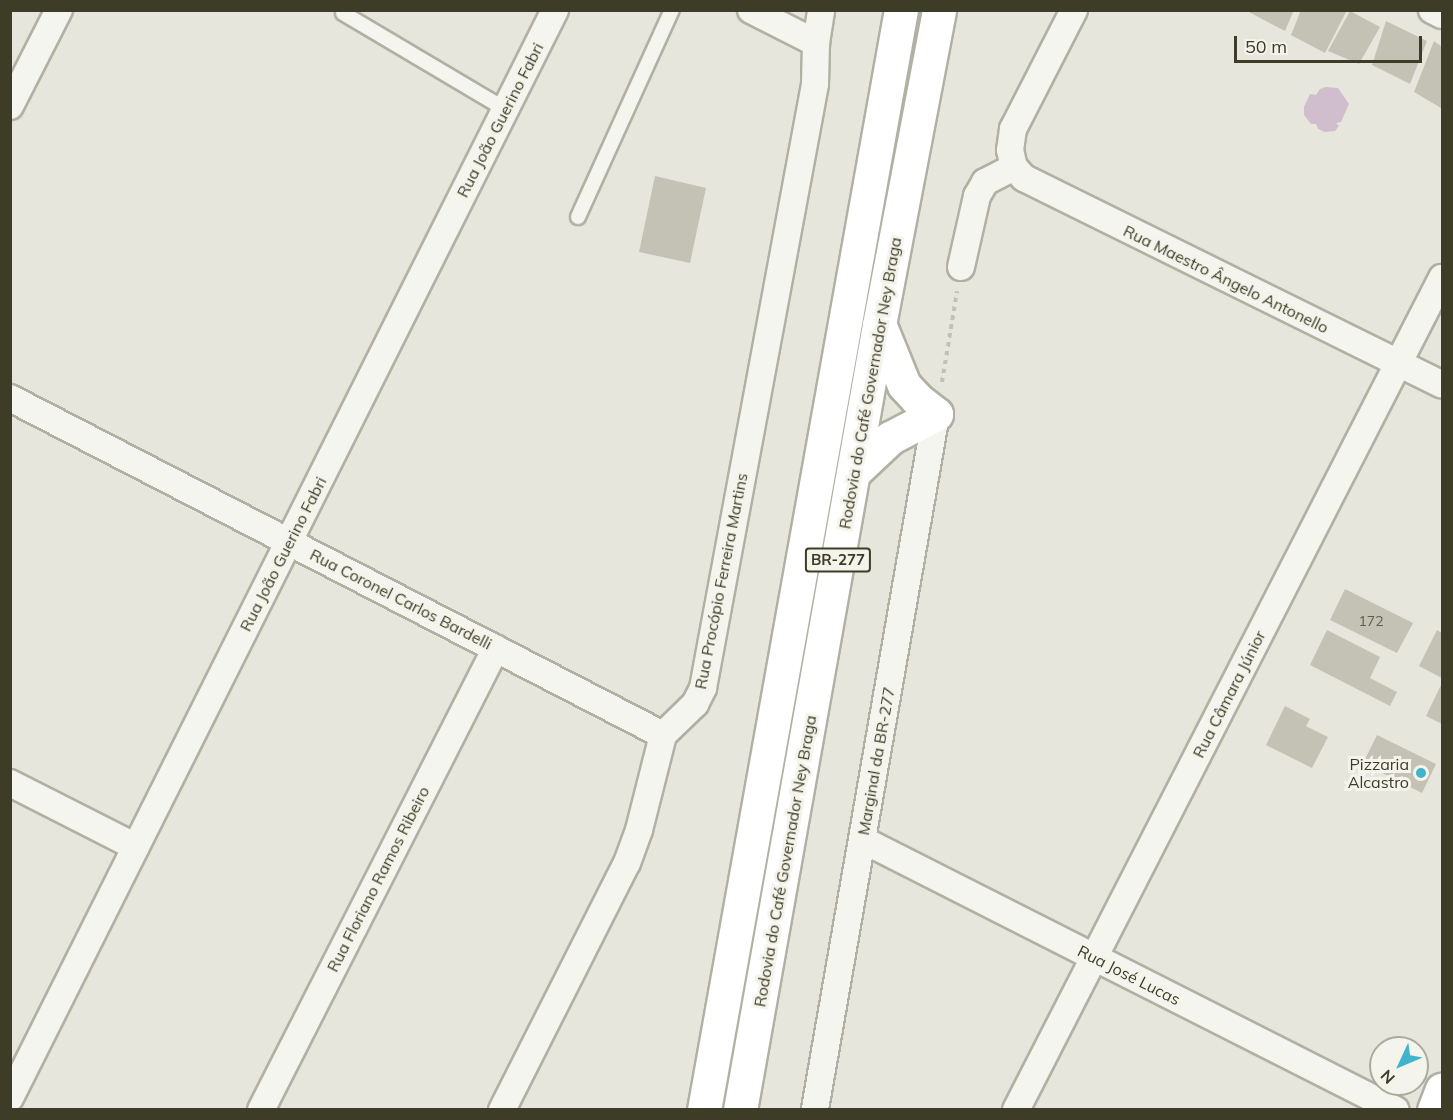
<!DOCTYPE html>
<meta charset="utf-8">
<style>
body{margin:0}
#map{position:relative;width:1453px;height:1120px;overflow:hidden;background:#e7e6dc;font-family:Mulish,sans-serif}
div>[style]{position:absolute}
.green>*{inset:0;background:#d0becf}
.building>*{inset:0;background:#c3c2b4}
.path>*{height:4px;margin-top:-2px;transform-origin:0;background:repeating-linear-gradient(90deg,#c1c1b7 0 4.5px,transparent 0 9px)}
.roads{filter:drop-shadow(2px 0 #b1b0a2) drop-shadow(-2px 0 #b1b0a2) drop-shadow(0 2px #b1b0a2) drop-shadow(0 -2px #b1b0a2)}
.service>*{height:14px;margin:-7px;padding:0 7px;transform-origin:7px;border-radius:7px;background:#f5f5ef}
.minor>*{height:26px;margin:-13px;padding:0 13px;transform-origin:13px;border-radius:13px;background:#f5f5ef}
.secondary>*{height:33px;margin:-16.5px;padding:0 16.5px;transform-origin:16.5px;border-radius:16.5px;background:#fff}
.motorway>*{height:33px;margin:-16.5px;padding:0 16.5px;transform-origin:16.5px;border-radius:16.5px;background:#fff}
.dots>*{width:16px;height:16px;translate:-50% -50%;box-sizing:border-box;border:3px solid #f4f4ec;border-radius:50%}
span{translate:-50% -50%;white-space:nowrap;text-align:center;line-height:1.15;-webkit-text-stroke:6px #f4f4ec;paint-order:stroke}
.number-label{font-size:14px;color:#5e5e4a}
.number-label span{-webkit-text-stroke-width:0}
.shield-label span{padding:2px 4px;background:#f4f4ec;border:2px solid;border-radius:4px;-webkit-text-stroke-width:0}
.shield-label{font-size:15px;color:#3d3c26;font-weight:700}
.street-label{font-size:16px;color:#3d3c26}
.poi-label{font-size:16px;color:#3d3c26}
.right{translate:-100% -50%;text-align:right}
.frame{position:absolute;inset:0;border:12px solid #3d3c26;pointer-events:none}
.north{position:absolute;left:1369px;top:1036px;width:60px;height:60px;box-sizing:border-box;background:#f4f4ec;border:2px solid #abaa9d;border-radius:50%;rotate:226deg;font-size:16px;font-weight:700;line-height:24px;text-align:center;color:#3d3c26}
.north::after{content:'';display:block;margin:auto;width:21px;height:27px;background:#40b4cd;clip-path:polygon(50% 0,100% 100%,50% 72%,0 100%)}
.scale{position:absolute;left:1234px;top:36px;width:188px;height:27px;box-sizing:border-box;border:3px solid #3d3c26;border-top:0;padding-left:8px;font-size:18px;line-height:21px;white-space:nowrap;color:#3d3c26;-webkit-text-stroke:4px #f4f4ec;paint-order:stroke}
</style>
<div id="map">
<div class="green">
<div style="clip-path:polygon(1326px 87px,1338px 88px,1349px 104px,1341px 122px,1336px 123px,1339px 126px,1335px 131px,1325px 132px,1318px 129px,1316px 124px,1311px 124px,1304px 115px,1304px 107px,1310px 94px,1316px 95px,1320px 89px)"></div>
</div>
<div class="building">
<div style="clip-path:polygon(1245px 10px,1294px 10px,1285px 31px)"></div>
<div style="clip-path:polygon(1301px 10px,1347px 10px,1325px 53px,1291px 35px)"></div>
<div style="clip-path:polygon(1350px 11px,1380px 27px,1359px 64px,1328px 51px)"></div>
<div style="clip-path:polygon(1386px 21px,1427px 41px,1410px 84px,1372px 65px)"></div>
<div style="clip-path:polygon(1434px 41px,1442px 47px,1441px 108px,1414px 92px)"></div>
<div style="clip-path:polygon(655px 176px,706px 188px,690px 263px,639px 252px)"></div>
<div style="clip-path:polygon(1345px 589px,1413px 623px,1397px 653px,1330px 620px)"></div>
<div style="clip-path:polygon(1327px 630px,1380px 657px,1370px 678px,1397px 692px,1390px 706px,1310px 665px)"></div>
<div style="clip-path:polygon(1437px 630px,1442px 633px,1442px 678px,1419px 666px)"></div>
<div style="clip-path:polygon(1442px 683px,1442px 724px,1426px 716px)"></div>
<div style="clip-path:polygon(1285px 706px,1310px 719px,1306px 726px,1328px 737px,1312px 768px,1266px 745px)"></div>
<div style="clip-path:polygon(1377px 735px,1436px 764px,1422px 793px,1363px 763px)"></div>
</div>
<div class="path">
<div style="left:942px;top:382px;width:92px;rotate:-80.6deg"></div>
</div>
<div class="roads">
<div class="service">
<div style="left:343px;top:13px;width:188px;rotate:30.7deg"></div>
<div style="left:578px;top:217px;width:227px;rotate:-65.6deg"></div>
</div>
<div class="minor">
<div style="left:751px;top:10px;width:73px;rotate:26.9deg"></div>
<div style="left:1074px;top:10px;width:134px;rotate:117.1deg"></div>
<div style="left:1013px;top:129px;width:21px;rotate:98deg"></div>
<div style="left:1010px;top:150px;width:17px;rotate:77deg"></div>
<div style="left:1014px;top:167px;width:15px;rotate:48deg"></div>
<div style="left:1024px;top:178px;width:466px;rotate:26.3deg"></div>
<div style="left:1432px;top:10px;width:11px;rotate:27deg"></div>
<div style="left:10px;top:106px;width:108px;rotate:-63deg"></div>
<div style="left:961px;top:267px;width:73px;rotate:-77.3deg"></div>
<div style="left:977px;top:196px;width:16px;rotate:-60deg"></div>
<div style="left:985px;top:182px;width:33px;rotate:-27deg"></div>
<div style="left:10px;top:398px;width:735px;rotate:27.3deg"></div>
<div style="left:10px;top:783px;width:141px;rotate:26.9deg"></div>
<div style="left:863px;top:840px;width:597px;rotate:26.87deg"></div>
<div style="left:10px;top:1098px;width:1217px;rotate:-63.39deg"></div>
<div style="left:815px;top:1109px;width:705px;rotate:-80.12deg"></div>
<div style="left:261px;top:1110px;width:518px;rotate:-63.04deg"></div>
<div style="left:502px;top:1110px;width:277px;rotate:-63.2deg"></div>
<div style="left:627px;top:863px;width:35px;rotate:-70deg"></div>
<div style="left:639px;top:830px;width:98px;rotate:-75.8deg"></div>
<div style="left:663px;top:735px;width:45px;rotate:-44.1deg"></div>
<div style="left:695px;top:704px;width:18px;rotate:-63deg"></div>
<div style="left:703px;top:688px;width:614px;rotate:-79.49deg"></div>
<div style="left:815px;top:84px;width:41px;rotate:-88.6deg"></div>
<div style="left:816px;top:43px;width:33px;rotate:-81deg"></div>
<div style="left:1016px;top:1110px;width:935px;rotate:-62.89deg"></div>
</div>
<div class="secondary">
<div style="left:1434px;top:1110px;width:22px;rotate:-69deg"></div>
</div>
<div class="motorway">
<div style="left:854px;top:472px;width:50px;rotate:-43.4deg"></div>
<div style="left:890px;top:438px;width:52px;rotate:-27.6deg"></div>
<div style="left:936px;top:414px;width:24px;rotate:-142deg"></div>
<div style="left:917px;top:399px;width:19px;rotate:-133deg"></div>
<div style="left:904px;top:385px;width:64px;rotate:-112.1deg"></div>
<div style="left:704px;top:1110px;width:1118px;rotate:-79.85deg"></div>
<div style="left:740px;top:1110px;width:797px;rotate:-79.96deg"></div>
<div style="left:879px;top:325px;width:321px;rotate:-79.2deg"></div>
</div>
</div>
<div class="dots">
<div style="left:1421px;top:773px;background:#40b4cd"></div>
</div>
<div class="number-label">
<span style="left:1371px;top:621px">172</span>
</div>
<div class="shield-label">
<span style="left:838px;top:560px">BR-277</span>
</div>
<div class="street-label">
<span style="left:500px;top:120px;rotate:-63deg">Rua João Guerino Fabri</span>
<span style="left:1226px;top:279px;rotate:26deg">Rua Maestro Ângelo Antonello</span>
<span style="left:870px;top:383px;rotate:-80deg">Rodovia do Café Governador Ney Braga</span>
<span style="left:283px;top:554px;rotate:-63deg">Rua João Guerino Fabri</span>
<span style="left:721px;top:581px;rotate:-79deg">Rua Procópio Ferreira Martins</span>
<span style="left:401px;top:599px;rotate:27deg">Rua Coronel Carlos Bardelli</span>
<span style="left:1229px;top:694px;rotate:-63deg">Rua Câmara Júnior</span>
<span style="left:876px;top:761px;rotate:-80deg">Marginal da BR-277</span>
<span style="left:785px;top:861px;rotate:-80deg">Rodovia do Café Governador Ney Braga</span>
<span style="left:378px;top:879px;rotate:-63deg">Rua Floriano Ramos Ribeiro</span>
<span style="left:1129px;top:975px;rotate:27deg">Rua José Lucas</span>
</div>
<div class="poi-label">
<span class="right" style="left:1409px;top:773px">Pizzaria<br>Alcastro</span>
</div>
<div class="frame"></div>
<div class="north">N</div>
<div class="scale">50 m</div>
</div>
